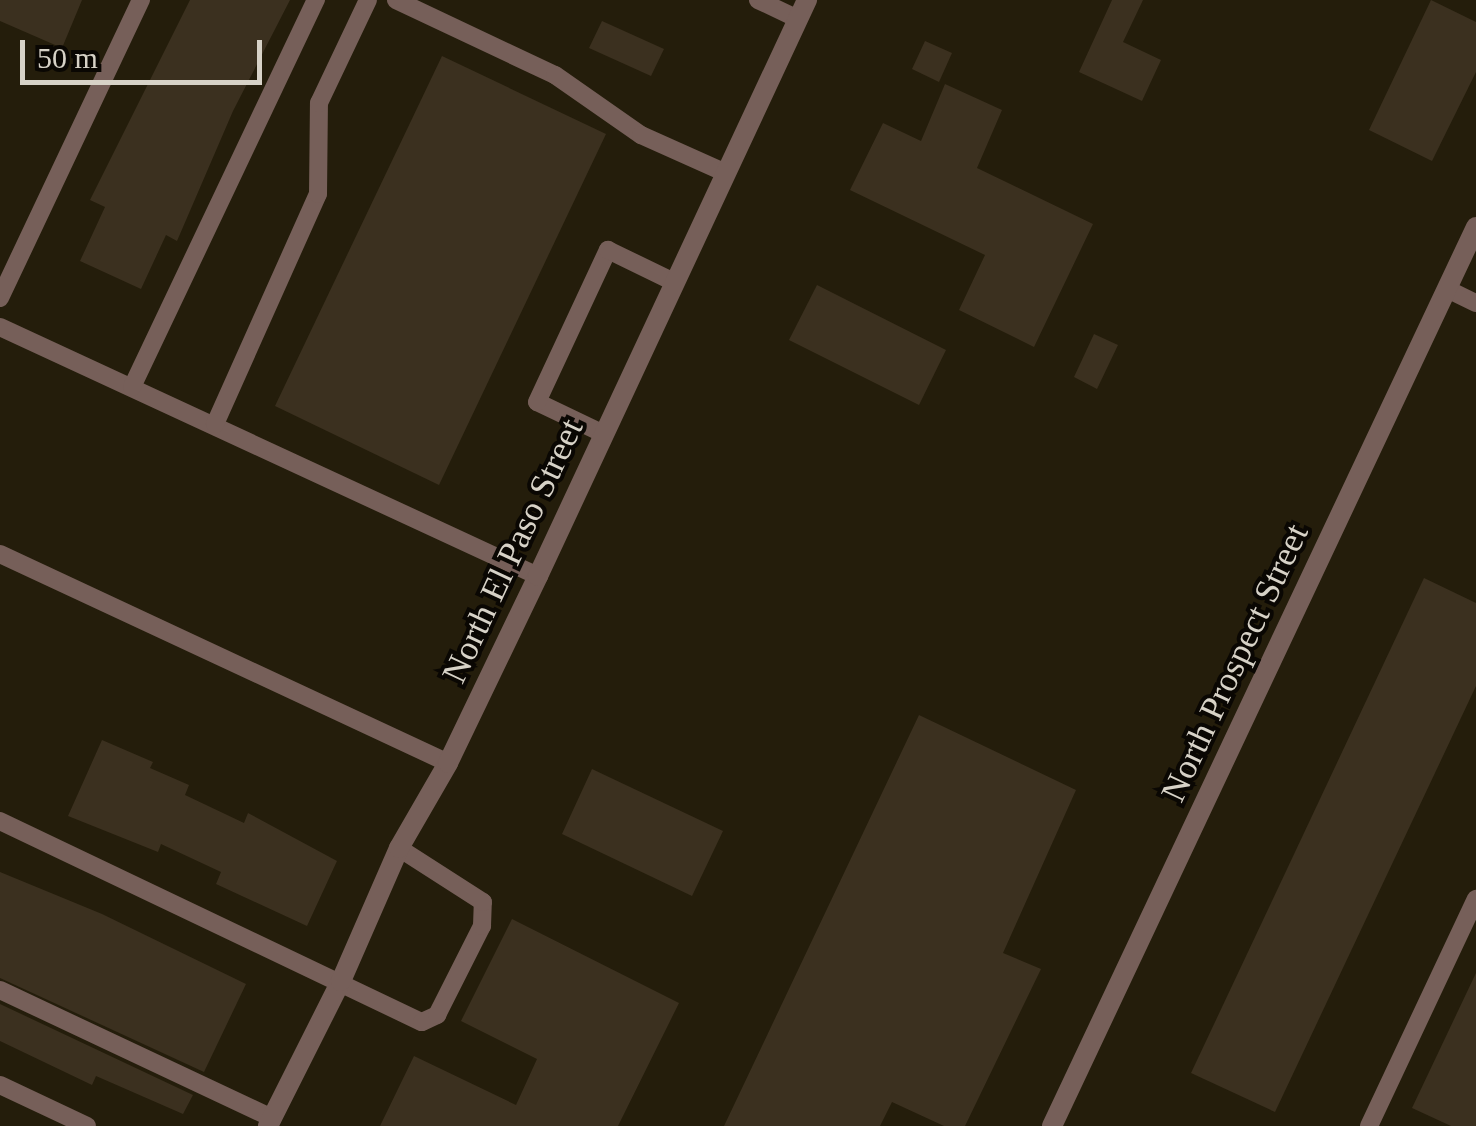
<!DOCTYPE html>
<style>
body{margin:0}
#map{position:relative;width:1476px;height:1126px;overflow:hidden;background:#241d0b;font-family:Georgia,serif}
div>[style]{position:absolute}
.building>*{inset:0;background:#3b301f}
.service>*{height:18px;margin:-9px;padding:0 9px;transform-origin:9px;border-radius:9px;background:#765f59}
.tertiary>*{height:20px;margin:-10px;padding:0 10px;transform-origin:10px;border-radius:10px;background:#765f59}
span{translate:-50% -50%;white-space:nowrap;text-align:center;line-height:1.15;-webkit-text-stroke:8px #0a0703;paint-order:stroke}
.street-label{font-size:35px;color:#d7d2c7}
.scale{position:absolute;left:20px;top:40px;width:242px;height:45px;box-sizing:border-box;border:5px solid #d7d2c7;border-top:0;padding-left:12px;font-size:30px;line-height:35px;white-space:nowrap;color:#d7d2c7;-webkit-text-stroke:8px #0a0703;paint-order:stroke}
</style>
<div id="map">
<div class="building">
<div style="clip-path:polygon(0 0,82px 0,62px 48px,0 21px)"></div>
<div style="clip-path:polygon(190px 0,290px 0,233px 111px,177px 241px,166px 235px,141px 289px,80px 261px,105px 207px,90px 200px)"></div>
<div style="clip-path:polygon(1112px 0,1143px 0,1123px 42px,1161px 60px,1142px 101px,1079px 72px)"></div>
<div style="clip-path:polygon(1431px 0,1476px 22px,1476px 72px,1432px 161px,1369px 130px)"></div>
<div style="clip-path:polygon(602px 21px,664px 49px,651px 76px,589px 48px)"></div>
<div style="clip-path:polygon(925px 41px,952px 53px,939px 82px,912px 69px)"></div>
<div style="clip-path:polygon(442px 56px,606px 134px,439px 485px,275px 406px)"></div>
<div style="clip-path:polygon(945px 84px,1002px 110px,977px 168px,1093px 224px,1034px 347px,959px 310px,985px 255px,850px 190px,883px 123px,921px 141px)"></div>
<div style="clip-path:polygon(817px 285px,946px 350px,919px 405px,789px 340px)"></div>
<div style="clip-path:polygon(1094px 334px,1118px 345px,1097px 389px,1074px 377px)"></div>
<div style="clip-path:polygon(1424px 578px,1476px 603px,1476px 686px,1275px 1112px,1191px 1073px)"></div>
<div style="clip-path:polygon(919px 715px,1076px 790px,1003px 953px,1041px 969px,965px 1126px,944px 1126px,892px 1102px,880px 1126px,724px 1126px)"></div>
<div style="clip-path:polygon(102px 740px,153px 762px,150px 768px,189px 785px,185px 795px,244px 823px,248px 813px,337px 861px,307px 926px,216px 884px,221px 872px,161px 844px,158px 852px,68px 816px)"></div>
<div style="clip-path:polygon(592px 769px,723px 831px,692px 896px,562px 834px)"></div>
<div style="clip-path:polygon(0 872px,102px 914px,246px 984px,204px 1072px,0 978px)"></div>
<div style="clip-path:polygon(512px 919px,679px 1003px,618px 1126px,380px 1126px,414px 1056px,516px 1105px,537px 1059px,461px 1021px)"></div>
<div style="clip-path:polygon(1476px 973px,1476px 1126px,1451px 1126px,1412px 1108px)"></div>
<div style="clip-path:polygon(0 1004px,193px 1095px,183px 1114px,96px 1076px,92px 1085px,0 1041px)"></div>
</div>
<div class="service">
<div style="left:396px;top:0;width:176px;rotate:25.3deg"></div>
<div style="left:555px;top:75px;width:105px;rotate:34.9deg"></div>
<div style="left:641px;top:135px;width:93px;rotate:24.1deg"></div>
<div style="left:758px;top:0;width:44px;rotate:25.4deg"></div>
<div style="left:1447px;top:289px;width:32px;rotate:26deg"></div>
<div style="left:0;top:298px;width:330px;rotate:-64.7deg"></div>
<div style="left:0;top:327px;width:593px;rotate:24.84deg"></div>
<div style="left:132px;top:387px;width:429px;rotate:-64.6deg"></div>
<div style="left:215px;top:424px;width:252px;rotate:-65.9deg"></div>
<div style="left:318px;top:194px;width:91px;rotate:-89.4deg"></div>
<div style="left:319px;top:103px;width:114px;rotate:-64.6deg"></div>
<div style="left:604px;top:434px;width:74px;rotate:-154.5deg"></div>
<div style="left:537px;top:402px;width:168px;rotate:-65deg"></div>
<div style="left:608px;top:250px;width:73px;rotate:25.9deg"></div>
<div style="left:0;top:554px;width:494px;rotate:25deg"></div>
<div style="left:0;top:821px;width:467px;rotate:25.5deg"></div>
<div style="left:422px;top:1022px;width:17px;rotate:-25deg"></div>
<div style="left:437px;top:1015px;width:100px;rotate:-63.2deg"></div>
<div style="left:482px;top:926px;width:24px;rotate:-88deg"></div>
<div style="left:483px;top:902px;width:100px;rotate:-147.3deg"></div>
<div style="left:0;top:990px;width:301px;rotate:25.2deg"></div>
<div style="left:0;top:1085px;width:96px;rotate:25.2deg"></div>
<div style="left:1369px;top:1126px;width:251px;rotate:-64.8deg"></div>
</div>
<div class="tertiary">
<div style="left:268px;top:1126px;width:162px;rotate:-63.3deg"></div>
<div style="left:341px;top:981px;width:145px;rotate:-66.4deg"></div>
<div style="left:399px;top:848px;width:98px;rotate:-60deg"></div>
<div style="left:448px;top:763px;width:208px;rotate:-64.3deg"></div>
<div style="left:538px;top:576px;width:636px;rotate:-64.97deg"></div>
<div style="left:1052px;top:1126px;width:994px;rotate:-64.75deg"></div>
</div>
<div class="street-label">
<span style="left:513px;top:551px;rotate:-65deg">North El Paso Street</span>
<span style="left:1235px;top:663px;rotate:-65deg">North Prospect Street</span>
</div>
<div class="scale">50 m</div>
</div>
